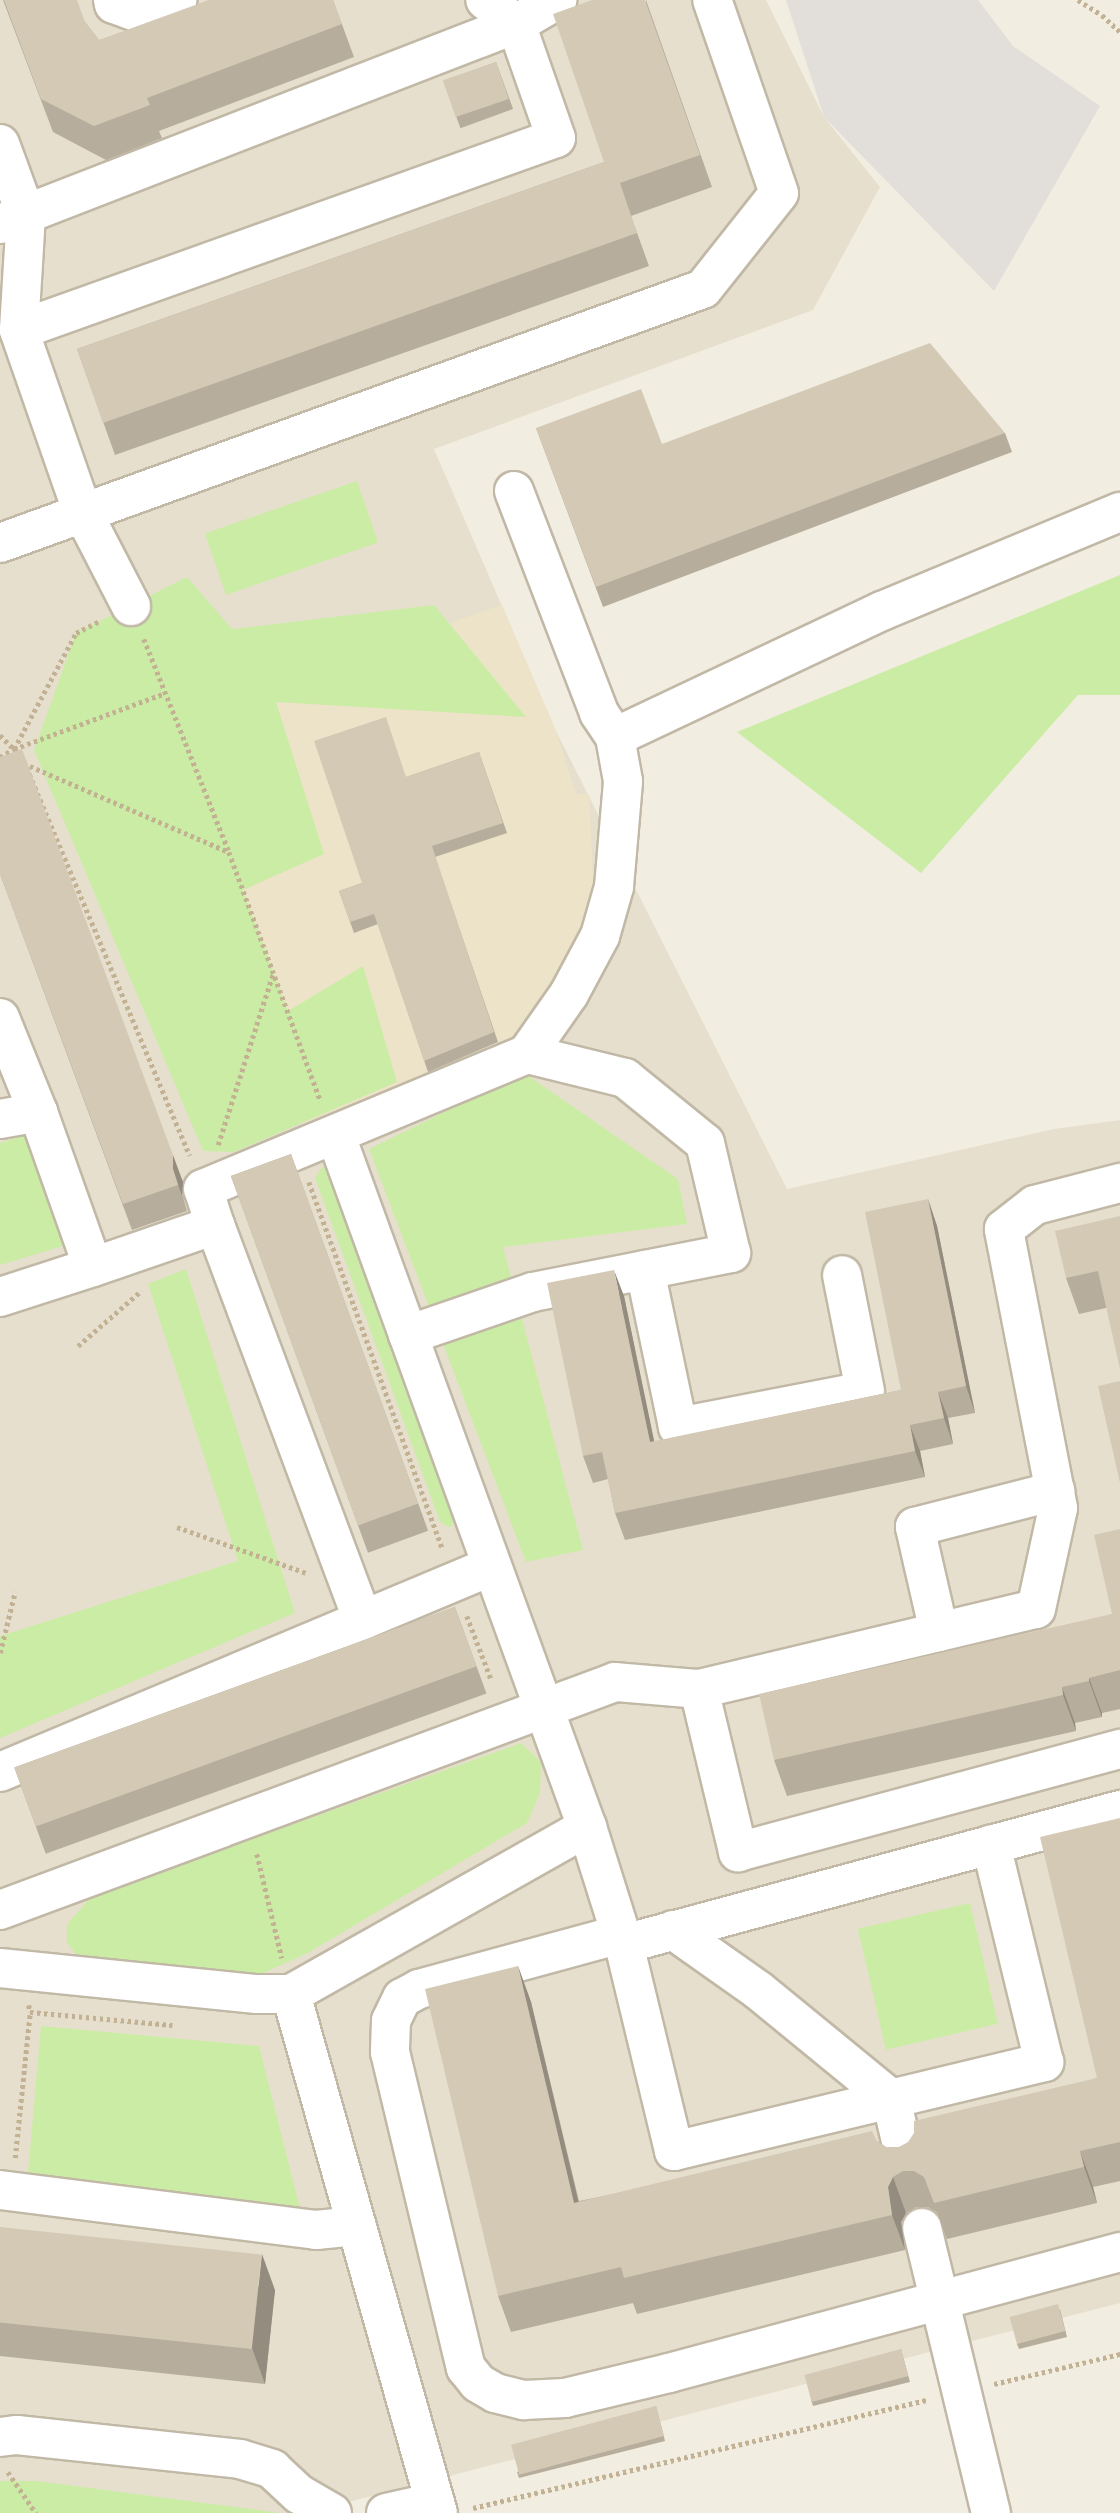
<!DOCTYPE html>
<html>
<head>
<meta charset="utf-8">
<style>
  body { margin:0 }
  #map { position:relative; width:1120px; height:2513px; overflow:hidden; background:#f2ede1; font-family:"Fira Sans",sans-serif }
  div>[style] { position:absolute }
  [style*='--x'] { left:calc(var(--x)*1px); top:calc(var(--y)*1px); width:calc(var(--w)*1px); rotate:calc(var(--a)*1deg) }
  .residential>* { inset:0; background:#e7dfce }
  .education>* { inset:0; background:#ede3c9 }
  .green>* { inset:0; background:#cbeca5; transform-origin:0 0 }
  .parking>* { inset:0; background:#e2dfda }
  .path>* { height:4.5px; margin-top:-2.25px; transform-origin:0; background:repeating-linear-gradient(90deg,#c2b193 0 3.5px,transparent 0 7px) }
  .roads { filter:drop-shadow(2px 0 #c1b8a6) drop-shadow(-2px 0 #c1b8a6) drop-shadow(0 2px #c1b8a6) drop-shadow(0 -2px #c1b8a6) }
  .minor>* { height:38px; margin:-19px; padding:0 19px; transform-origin:19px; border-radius:19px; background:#fff }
  .wall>* { inset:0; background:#b6ad9c; transform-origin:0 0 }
  .shaded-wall>* { inset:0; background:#948d7f }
  .building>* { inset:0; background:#d4c9b5; transform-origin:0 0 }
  span { translate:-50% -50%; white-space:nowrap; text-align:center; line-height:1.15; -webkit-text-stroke:7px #fff; paint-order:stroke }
</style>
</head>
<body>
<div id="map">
  <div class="residential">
    <i style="clip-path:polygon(0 0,766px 0,824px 117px,880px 187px,813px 310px,434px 449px,556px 731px,787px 1189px,1054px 1129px,1120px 1120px,1120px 2303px,306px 2513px,0 2513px)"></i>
  </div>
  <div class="education">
    <i style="clip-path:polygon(502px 605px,556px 731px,576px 794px,589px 794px,594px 899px,564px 988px,483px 1074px,306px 1133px,153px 724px)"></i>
  </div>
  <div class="green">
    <i style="left:357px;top:481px;width:65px;height:161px;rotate:71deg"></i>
    <i style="clip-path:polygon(1120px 575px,1120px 695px,1078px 695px,921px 873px,737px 732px)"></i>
    <i style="clip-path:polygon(187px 577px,232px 629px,434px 605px,526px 717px,276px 702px,324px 854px,243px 890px,288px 1011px,363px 966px,397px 1082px,234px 1152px,203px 1151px,34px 750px,76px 633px)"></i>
    <i style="clip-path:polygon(524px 1073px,678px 1179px,687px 1224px,503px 1247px,583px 1550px,526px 1562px,369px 1149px)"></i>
    <i style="clip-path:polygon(28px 1134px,66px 1245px,0 1265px,0 1143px)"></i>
    <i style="clip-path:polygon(322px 1167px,332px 1170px,458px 1515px,450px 1528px,440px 1522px,315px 1178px)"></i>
    <i style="clip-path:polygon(186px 1269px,295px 1613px,0 1738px,0 1636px,238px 1561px,148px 1284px)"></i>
    <i style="clip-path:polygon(521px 1743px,541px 1762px,540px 1793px,527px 1823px,306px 1954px,263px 1973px,176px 1973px,83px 1963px,67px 1943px,67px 1924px,92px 1896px)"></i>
    <i style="left:970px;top:1903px;width:124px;height:115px;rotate:77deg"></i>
    <i style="clip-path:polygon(41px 2026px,259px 2046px,302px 2216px,28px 2172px)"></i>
    <i style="clip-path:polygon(0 2481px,37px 2481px,280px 2513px,0 2513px)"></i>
  </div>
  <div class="parking">
    <i style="clip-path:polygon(786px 0,978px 0,1013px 46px,1100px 106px,994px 291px,824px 117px)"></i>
  </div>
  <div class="path">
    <i style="--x:1078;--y:0;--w:28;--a:32"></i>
    <i style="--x:1102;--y:15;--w:25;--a:43"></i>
    <i style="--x:144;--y:639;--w:229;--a:68.2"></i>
    <i style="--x:229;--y:852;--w:266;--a:69.8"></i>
    <i style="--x:0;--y:735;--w:20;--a:45"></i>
    <i style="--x:14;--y:749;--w:132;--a:-61.9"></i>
    <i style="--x:76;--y:633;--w:25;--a:-27"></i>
    <i style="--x:0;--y:757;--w:16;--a:-30"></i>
    <i style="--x:14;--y:749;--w:161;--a:-20.3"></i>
    <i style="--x:24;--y:761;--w:428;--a:67.2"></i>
    <i style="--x:30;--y:766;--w:217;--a:23.4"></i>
    <i style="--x:218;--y:1145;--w:180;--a:-72.2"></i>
    <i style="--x:309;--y:1182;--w:389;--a:70"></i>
    <i style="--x:78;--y:1346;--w:84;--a:-41.1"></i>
    <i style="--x:177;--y:1527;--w:137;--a:19.6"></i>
    <i style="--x:467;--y:1616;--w:67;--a:69.1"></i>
    <i style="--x:0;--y:1653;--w:63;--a:-76.2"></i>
    <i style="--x:257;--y:1854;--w:107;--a:76.5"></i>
    <i style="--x:29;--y:2005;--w:7;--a:82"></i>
    <i style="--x:30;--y:2012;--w:143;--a:5.2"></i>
    <i style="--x:15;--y:2158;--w:147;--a:-84.1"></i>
    <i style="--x:994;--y:2384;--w:130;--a:-13.4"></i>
    <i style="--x:8;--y:2472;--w:50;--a:55.7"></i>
    <i style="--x:473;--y:2508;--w:468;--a:-13.4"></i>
  </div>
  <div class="roads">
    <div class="minor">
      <i style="--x:113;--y:0;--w:4;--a:76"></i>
      <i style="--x:114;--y:4;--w:29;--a:20"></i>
      <i style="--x:141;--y:14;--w:39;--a:-21"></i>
      <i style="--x:0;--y:144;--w:76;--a:69.9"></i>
      <i style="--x:26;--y:215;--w:115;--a:93.5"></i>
      <i style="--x:19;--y:330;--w:192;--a:70.8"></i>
      <i style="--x:82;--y:511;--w:107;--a:62.7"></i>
      <i style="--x:0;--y:224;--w:553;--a:-21.19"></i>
      <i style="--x:516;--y:24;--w:48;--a:-30.3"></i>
      <i style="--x:19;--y:330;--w:570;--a:-19.67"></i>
      <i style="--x:556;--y:138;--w:121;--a:-109.3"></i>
      <i style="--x:516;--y:24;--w:39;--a:-142"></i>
      <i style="--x:514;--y:491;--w:238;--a:69"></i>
      <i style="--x:599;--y:713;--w:29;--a:56"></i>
      <i style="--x:0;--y:543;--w:747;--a:-19.87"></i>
      <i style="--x:703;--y:289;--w:122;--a:-51.6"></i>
      <i style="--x:779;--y:193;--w:204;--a:-109.1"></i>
      <i style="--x:0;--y:1018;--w:101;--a:68"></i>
      <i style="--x:38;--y:1112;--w:164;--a:70.5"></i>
      <i style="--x:93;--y:1267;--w:129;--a:-19"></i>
      <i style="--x:215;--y:1225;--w:38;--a:-108"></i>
      <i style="--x:203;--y:1189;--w:351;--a:-22.6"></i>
      <i style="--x:527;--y:1054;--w:73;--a:-55"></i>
      <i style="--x:569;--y:994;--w:66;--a:-61.9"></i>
      <i style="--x:600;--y:936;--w:51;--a:-74.1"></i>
      <i style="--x:614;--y:887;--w:106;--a:-85.1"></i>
      <i style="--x:623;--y:781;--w:45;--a:-100.3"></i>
      <i style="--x:615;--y:737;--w:295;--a:-25.3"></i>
      <i style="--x:882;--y:611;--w:258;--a:-22.6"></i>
      <i style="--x:0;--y:1119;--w:39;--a:-10"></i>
      <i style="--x:336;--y:1136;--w:735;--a:70.04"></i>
      <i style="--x:587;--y:1827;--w:123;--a:72.5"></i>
      <i style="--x:624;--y:1944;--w:213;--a:76.4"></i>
      <i style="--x:674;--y:2151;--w:381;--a:-13.5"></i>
      <i style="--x:1044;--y:2062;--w:224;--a:-103.7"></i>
      <i style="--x:215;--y:1225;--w:422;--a:69.5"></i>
      <i style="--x:645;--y:1270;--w:160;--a:78.1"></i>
      <i style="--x:678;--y:1427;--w:190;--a:-10.9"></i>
      <i style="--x:865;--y:1391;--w:118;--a:-101.2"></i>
      <i style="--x:0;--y:1297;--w:98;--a:-17.9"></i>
      <i style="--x:408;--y:1335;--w:132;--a:-19"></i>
      <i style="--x:533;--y:1292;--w:202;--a:-11.1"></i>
      <i style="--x:731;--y:1253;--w:113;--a:-103.3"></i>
      <i style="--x:705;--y:1143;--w:103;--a:-140.9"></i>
      <i style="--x:625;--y:1078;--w:101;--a:-166.2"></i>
      <i style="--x:939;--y:1632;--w:108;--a:-102.9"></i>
      <i style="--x:915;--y:1527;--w:145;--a:-14.4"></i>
      <i style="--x:699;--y:1689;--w:346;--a:-13.4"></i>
      <i style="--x:1036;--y:1609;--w:103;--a:-77.7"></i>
      <i style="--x:1058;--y:1508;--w:284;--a:-101"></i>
      <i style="--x:1004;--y:1229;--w:39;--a:-38"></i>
      <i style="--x:1035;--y:1205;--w:88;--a:-14.5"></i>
      <i style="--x:0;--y:1772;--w:533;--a:-22.72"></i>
      <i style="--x:0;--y:1910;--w:656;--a:-20.34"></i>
      <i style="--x:615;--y:1682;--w:84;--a:4.8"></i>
      <i style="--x:699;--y:1689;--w:168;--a:76.5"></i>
      <i style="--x:738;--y:1852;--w:396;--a:-15.1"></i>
      <i style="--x:673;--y:1930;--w:104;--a:35.2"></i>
      <i style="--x:758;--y:1990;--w:172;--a:39.3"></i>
      <i style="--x:891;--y:2099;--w:65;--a:76.6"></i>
      <i style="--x:621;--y:1934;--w:209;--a:164.8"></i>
      <i style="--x:419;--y:1989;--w:19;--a:152"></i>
      <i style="--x:402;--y:1998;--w:25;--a:116"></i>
      <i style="--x:391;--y:2021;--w:31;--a:92"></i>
      <i style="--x:390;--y:2052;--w:325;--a:76.5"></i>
      <i style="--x:466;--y:2368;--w:19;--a:51"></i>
      <i style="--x:478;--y:2383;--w:20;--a:30"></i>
      <i style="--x:495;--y:2393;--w:30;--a:14"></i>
      <i style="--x:524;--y:2400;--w:41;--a:-2.8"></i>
      <i style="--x:565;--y:2398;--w:107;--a:-13.5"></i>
      <i style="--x:669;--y:2373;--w:467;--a:-15"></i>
      <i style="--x:624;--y:1944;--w:514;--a:-15.12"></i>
      <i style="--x:0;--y:1968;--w:258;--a:5.8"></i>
      <i style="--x:257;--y:1994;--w:34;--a:0"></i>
      <i style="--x:291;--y:1994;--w:340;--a:-29.4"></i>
      <i style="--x:291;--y:1994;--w:539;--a:74.19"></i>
      <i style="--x:0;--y:2190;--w:319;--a:7.2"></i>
      <i style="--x:316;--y:2230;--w:41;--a:-5.6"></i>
      <i style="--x:922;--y:2228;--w:293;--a:76.4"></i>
      <i style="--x:0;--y:2437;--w:17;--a:-7"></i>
      <i style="--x:17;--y:2435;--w:224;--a:6.1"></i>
      <i style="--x:240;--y:2459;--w:34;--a:17"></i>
      <i style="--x:272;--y:2469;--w:37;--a:43"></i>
      <i style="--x:299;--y:2494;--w:38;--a:30"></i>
      <i style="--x:386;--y:2513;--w:50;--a:-12.7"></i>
    </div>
  </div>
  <div class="wall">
    <i style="clip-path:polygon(3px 0,85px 22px,99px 40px,333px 0,354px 57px,159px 131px,162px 138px,106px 160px,53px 132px)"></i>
    <i style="clip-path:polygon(646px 0,712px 187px,631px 216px,649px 266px,115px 455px,77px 349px,604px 162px)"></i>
    <i style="left:496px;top:62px;width:50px;height:56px;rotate:70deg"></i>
    <i style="clip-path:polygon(536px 428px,662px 444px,1005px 433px,1012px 452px,603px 607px)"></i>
    <i style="clip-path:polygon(479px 752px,507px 833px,435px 857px,498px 1042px,428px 1072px,378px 924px,354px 933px,339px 891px,362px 883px,406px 777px)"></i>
    <i style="clip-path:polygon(0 874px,183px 1182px,182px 1195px,187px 1211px,132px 1230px)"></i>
    <i style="left:291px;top:1154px;width:401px;height:64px;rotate:70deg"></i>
    <i style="clip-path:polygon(928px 1199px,937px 1226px,975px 1413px,948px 1418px,953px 1444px,920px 1451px,925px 1477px,625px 1540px,615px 1513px,608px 1479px,593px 1483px,583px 1456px,624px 1296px,654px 1442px,901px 1390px)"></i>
    <i style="clip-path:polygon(1120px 1216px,1106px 1308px,1079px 1314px,1066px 1278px)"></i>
    <i style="clip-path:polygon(1120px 1529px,1120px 1709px,1102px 1713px,1102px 1717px,1075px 1723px,1076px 1731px,787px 1796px,774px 1760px,1112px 1614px)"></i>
    <i style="left:455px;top:1607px;width:92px;height:469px;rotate:70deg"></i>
    <i style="clip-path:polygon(1120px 1818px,1120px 2181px,1093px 2187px,1097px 2203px,947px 2239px,937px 2212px,928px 2207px,916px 2207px,906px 2213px,901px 2222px,905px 2250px,637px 2314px,633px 2303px,511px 2332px,498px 2296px,518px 1966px,531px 2002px,579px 2201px,877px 2141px,886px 2147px,899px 2147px,1097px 2078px)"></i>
    <i style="clip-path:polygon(0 2227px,275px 2290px,265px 2384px,0 2356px)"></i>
    <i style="clip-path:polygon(1060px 2309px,1067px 2337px,1019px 2349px,1017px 2344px)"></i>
    <i style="clip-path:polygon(901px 2349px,910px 2382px,813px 2406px,811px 2400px)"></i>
    <i style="clip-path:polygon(656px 2406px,665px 2441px,519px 2478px,517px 2472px)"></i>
  </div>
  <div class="shaded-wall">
    <i style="clip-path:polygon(173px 1155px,183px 1182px,182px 1195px,187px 1211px,173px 1169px)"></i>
    <i style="clip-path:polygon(928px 1199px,937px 1226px,975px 1413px,966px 1386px)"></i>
    <i style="clip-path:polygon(614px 1270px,624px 1296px,660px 1469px,650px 1442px)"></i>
    <i style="clip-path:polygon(938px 1392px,948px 1418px,953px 1444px,944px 1418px)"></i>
    <i style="clip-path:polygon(910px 1425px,920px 1451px,925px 1477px,915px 1451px)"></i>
    <i style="clip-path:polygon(1089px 1678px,1102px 1713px,1102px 1717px,1089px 1681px)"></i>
    <i style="clip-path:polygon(1062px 1687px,1075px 1723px,1076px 1731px,1063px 1695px)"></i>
    <i style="clip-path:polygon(518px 1966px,531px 2002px,587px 2238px,574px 2203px)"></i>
    <i style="clip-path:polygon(1080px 2151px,1093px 2187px,1097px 2203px,1084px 2167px)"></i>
    <i style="clip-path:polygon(893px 2177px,906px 2213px,901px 2222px,905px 2250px,892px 2215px,888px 2187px)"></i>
    <i style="clip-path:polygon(262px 2254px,275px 2290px,265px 2384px,252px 2348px)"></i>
  </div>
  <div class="building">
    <i style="clip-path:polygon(4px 0,77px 0,85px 22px,99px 40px,209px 0,333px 0,342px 24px,147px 98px,150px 105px,94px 126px,41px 99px)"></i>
    <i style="clip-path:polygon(592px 0,645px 0,700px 155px,620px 183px,637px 233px,103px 423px,77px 349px,604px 162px,553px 14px)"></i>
    <i style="left:496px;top:62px;width:39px;height:56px;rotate:71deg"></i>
    <i style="clip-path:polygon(930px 343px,1005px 433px,596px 587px,536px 428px,641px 389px,662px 444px)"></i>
    <i style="clip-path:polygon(386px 717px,406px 777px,479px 752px,503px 823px,432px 846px,494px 1032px,424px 1061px,374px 914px,350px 922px,339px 891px,362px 883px,314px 741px)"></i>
    <i style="clip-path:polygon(22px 749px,173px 1155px,173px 1169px,178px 1185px,123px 1204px,0 874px,0 757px)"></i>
    <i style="left:291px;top:1154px;width:372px;height:64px;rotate:70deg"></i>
    <i style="clip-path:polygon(928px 1199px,966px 1386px,938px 1392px,944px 1418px,910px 1425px,915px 1451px,615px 1513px,602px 1452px,583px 1456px,547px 1283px,614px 1270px,650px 1442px,901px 1390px,865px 1212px)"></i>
    <i style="clip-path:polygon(1120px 1216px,1120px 1369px,1098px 1271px,1066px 1278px,1055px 1231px)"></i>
    <i style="clip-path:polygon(1120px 1381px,1120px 1483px,1098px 1386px)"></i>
    <i style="clip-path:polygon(1120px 1529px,1120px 1670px,1089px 1678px,1089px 1681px,1062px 1687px,1063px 1695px,774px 1760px,759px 1694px,1112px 1614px,1094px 1535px)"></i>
    <i style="left:455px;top:1607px;width:63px;height:469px;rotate:70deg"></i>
    <i style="clip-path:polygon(1120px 1818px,1120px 2142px,1080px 2151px,1084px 2167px,934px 2203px,924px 2177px,914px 2171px,903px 2171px,893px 2177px,888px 2187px,892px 2215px,624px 2278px,621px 2267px,498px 2296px,425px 1989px,518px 1966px,574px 2203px,872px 2131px,877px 2141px,886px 2147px,899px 2147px,908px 2142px,914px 2133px,914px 2121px,1097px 2078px,1040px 1837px)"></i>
    <i style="left:0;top:2227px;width:263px;height:95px;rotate:6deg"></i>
    <i style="left:1058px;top:2304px;width:28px;height:50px;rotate:75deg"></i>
    <i style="left:901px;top:2349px;width:28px;height:100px;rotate:75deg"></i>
    <i style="left:656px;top:2406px;width:31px;height:150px;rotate:75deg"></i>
  </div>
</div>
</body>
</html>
